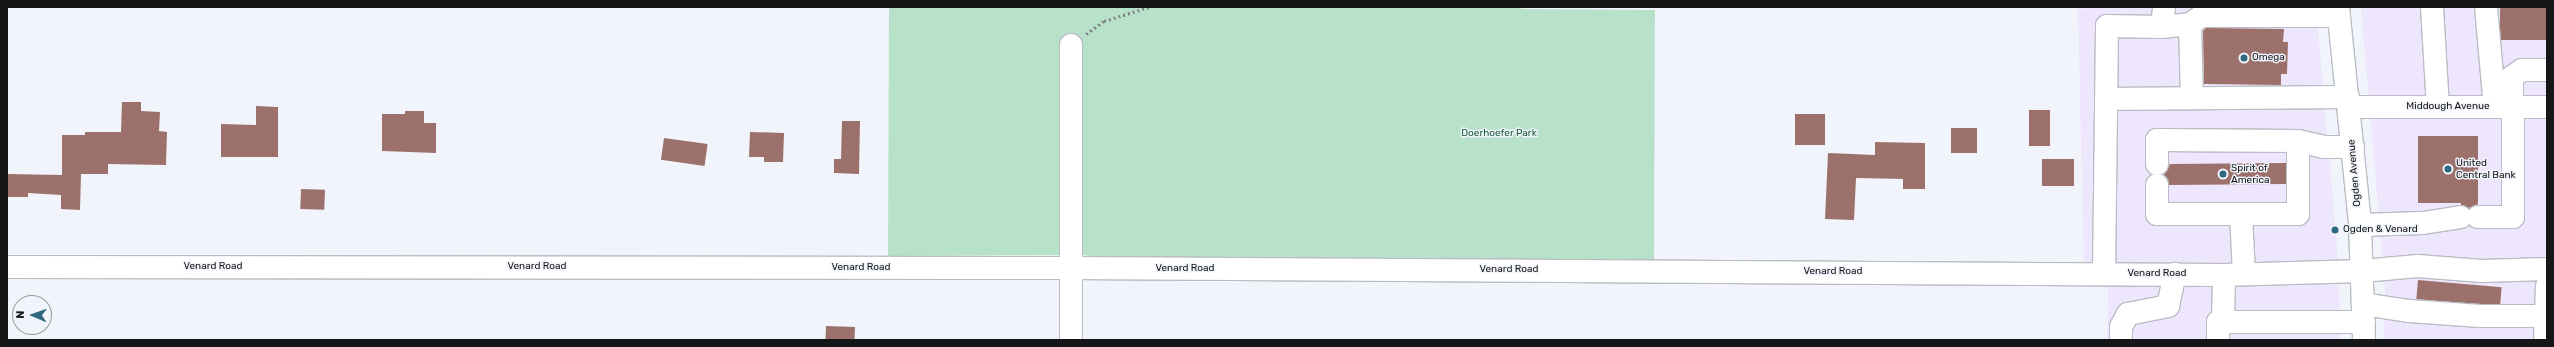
<!DOCTYPE html>
<html>
<head>
<meta charset="utf-8">
<style>
  body { margin:0 }
  #map { position:relative; width:2554px; height:347px; overflow:hidden; background:#f1f4fb; font-family:Rubik,sans-serif }
  div>[style] { position:absolute }
  [style*='--x'] { left:calc(var(--x)*1px); top:calc(var(--y)*1px); width:calc(var(--w)*1px); rotate:calc(var(--a)*1deg) }
  .commercial>* { inset:0; background:#ede6fc }
  .green>* { inset:0; background:#b7e2c9 }
  .building>* { inset:0; background:#9d716b; transform-origin:0 0 }
  .path>* { height:2.5px; margin-top:-1.25px; transform-origin:0; background:repeating-linear-gradient(90deg,#828488 0 2px,transparent 0 5px) }
  .roads { filter:drop-shadow(1px 0 #b9bdc3) drop-shadow(-1px 0 #b9bdc3) drop-shadow(0 1px #b9bdc3) drop-shadow(0 -1px #b9bdc3) }
  .minor>* { height:22px; margin:-11px; padding:0 11px; transform-origin:11px; border-radius:11px; background:#fff }
  .major>* { height:22px; margin:-11px; padding:0 11px; transform-origin:11px; border-radius:11px; background:#fff }
  .dots>* { width:11px; height:11px; translate:-50% -50%; box-sizing:border-box; border:2px solid #f1f4fb; border-radius:50% }
  span { translate:-50% -50%; white-space:nowrap; text-align:center; line-height:1.15; -webkit-text-stroke:3px #f1f4fb; paint-order:stroke }
  .poi-label { font-size:10px; color:#151618 }
  .left { translate:0 -50%; text-align:left }
  .street-label { font-size:10px; color:#151618 }
  .park-label { font-size:10px; color:#195f3f }
  .frame { position:absolute; inset:0; border:8px solid #151618; pointer-events:none }
  .north { position:absolute; left:12px; top:295px; width:40px; height:40px; box-sizing:border-box; background:#f1f4fb; border:1px solid #999ba0; border-radius:50%; rotate:272deg; font-size:11px; font-weight:700; line-height:16px; text-align:center; color:#151618 }
  .north::after { content:''; display:block; margin:auto; width:14px; height:18px; background:#2e6981; clip-path:polygon(50% 0,100% 100%,50% 72%,0 100%) }
</style>
</head>
<body>
<div id="map">
  <div class="commercial">
    <i style="clip-path:polygon(2123px 7px,2316px 7px,2339px 271px,2340px 340px,2107px 340px,2108px 288px,2084px 263px,2078px 9px)"></i>
    <i style="clip-path:polygon(2361px 7px,2547px 7px,2547px 340px,2384px 340px,2385px 288px)"></i>
  </div>
  <div class="green">
    <i style="clip-path:polygon(889px 7px,1521px 7px,1521px 9px,1655px 10px,1654px 262px,1108px 259px,1084px 255px,888px 256px)"></i>
  </div>
  <div class="building">
    <i style="left:2500px;top:7px;width:47px;height:33px"></i>
    <i style="clip-path:polygon(2206px 28px,2284px 29px,2283px 42px,2288px 42px,2287px 74px,2281px 74px,2281px 85px,2204px 84px,2203px 31px)"></i>
    <i style="clip-path:polygon(122px 102px,141px 102px,141px 111px,160px 112px,159px 131px,167px 132px,166px 165px,108px 164px,108px 174px,81px 174px,80px 210px,61px 209px,61px 195px,28px 193px,28px 197px,7px 197px,7px 174px,62px 175px,62px 135px,85px 135px,85px 132px,121px 132px)"></i>
    <i style="clip-path:polygon(256px 106px,278px 107px,278px 157px,221px 157px,221px 124px,256px 125px)"></i>
    <i style="left:2029px;top:110px;width:21px;height:36px"></i>
    <i style="clip-path:polygon(405px 111px,424px 111px,424px 123px,436px 123px,436px 153px,382px 151px,382px 114px,405px 114px)"></i>
    <i style="left:1795px;top:114px;width:30px;height:31px"></i>
    <i style="clip-path:polygon(842px 121px,860px 121px,859px 174px,834px 173px,834px 159px,841px 159px)"></i>
    <i style="left:1951px;top:128px;width:26px;height:25px"></i>
    <i style="clip-path:polygon(750px 132px,784px 133px,783px 162px,764px 162px,764px 157px,749px 157px)"></i>
    <i style="clip-path:polygon(2418px 136px,2478px 136px,2478px 204px,2470px 208px,2461px 205px,2461px 203px,2418px 203px)"></i>
    <i style="left:664px;top:138px;width:44px;height:22px;rotate:8deg"></i>
    <i style="clip-path:polygon(1875px 142px,1925px 143px,1925px 189px,1903px 189px,1903px 179px,1856px 178px,1854px 220px,1825px 219px,1828px 153px,1875px 155px)"></i>
    <i style="left:2042px;top:159px;width:32px;height:27px"></i>
    <i style="clip-path:polygon(2286px 163px,2286px 184px,2169px 185px,2164px 174px,2170px 164px)"></i>
    <i style="left:301px;top:189px;width:24px;height:20px;rotate:2deg"></i>
    <i style="left:2418px;top:280px;width:84px;height:19px;rotate:5deg"></i>
    <i style="left:826px;top:326px;width:29px;height:14px;rotate:2deg"></i>
  </div>
  <div class="path">
    <i style="--x:1086;--y:34;--w:22;--a:-36"></i>
    <i style="--x:1104;--y:21;--w:47;--a:-17.3"></i>
  </div>
  <div class="roads">
    <div class="minor">
      <i style="--x:2432;--y:7;--w:100;--a:86.6"></i>
      <i style="--x:2486;--y:7;--w:100;--a:84.9"></i>
      <i style="--x:2190;--y:24;--w:14;--a:-34"></i>
      <i style="--x:2202;--y:16;--w:137;--a:0"></i>
      <i style="--x:2162;--y:27;--w:20;--a:-84"></i>
      <i style="--x:2106;--y:99;--w:242;--a:-0.5"></i>
      <i style="--x:2349;--y:107;--w:198;--a:0"></i>
      <i style="--x:2512;--y:107;--w:30;--a:-90"></i>
      <i style="--x:2512;--y:77;--w:12;--a:-35"></i>
      <i style="--x:2522;--y:70;--w:25;--a:0"></i>
      <i style="--x:2157;--y:164;--w:24;--a:-90"></i>
      <i style="--x:2157;--y:140;--w:141;--a:0.4"></i>
      <i style="--x:2298;--y:141;--w:27;--a:13"></i>
      <i style="--x:2324;--y:147;--w:29;--a:0"></i>
      <i style="--x:2157;--y:185;--w:29;--a:90"></i>
      <i style="--x:2157;--y:214;--w:141;--a:0"></i>
      <i style="--x:2298;--y:214;--w:73;--a:-90"></i>
      <i style="--x:2241;--y:214;--w:59;--a:87.1"></i>
      <i style="--x:2478;--y:217;--w:35;--a:0"></i>
      <i style="--x:2513;--y:217;--w:110;--a:-90"></i>
      <i style="--x:2360;--y:225;--w:63;--a:-1.8"></i>
      <i style="--x:2423;--y:223;--w:38;--a:-9"></i>
      <i style="--x:7;--y:267;--w:1064;--a:0.05"></i>
      <i style="--x:1071;--y:268;--w:1153;--a:0.35"></i>
      <i style="--x:2224;--y:275;--w:139;--a:-1.6"></i>
      <i style="--x:2363;--y:271;--w:55;--a:-5.2"></i>
      <i style="--x:2418;--y:266;--w:64;--a:4.5"></i>
      <i style="--x:2482;--y:271;--w:65;--a:-1.8"></i>
      <i style="--x:2104;--y:274;--w:248;--a:-89.3"></i>
      <i style="--x:2107;--y:26;--w:55;--a:1"></i>
      <i style="--x:2162;--y:27;--w:28;--a:-6"></i>
      <i style="--x:2190;--y:24;--w:74;--a:88.5"></i>
      <i style="--x:2363;--y:304;--w:47;--a:8.7"></i>
      <i style="--x:2409;--y:311;--w:71;--a:4"></i>
      <i style="--x:2480;--y:316;--w:66;--a:0"></i>
      <i style="--x:2223;--y:322;--w:47;--a:-88.8"></i>
      <i style="--x:1071;--y:340;--w:295;--a:-90"></i>
      <i style="--x:2121;--y:340;--w:13;--a:-90"></i>
      <i style="--x:2121;--y:327;--w:15;--a:-62"></i>
      <i style="--x:2128;--y:314;--w:41;--a:-11.3"></i>
      <i style="--x:2168;--y:306;--w:33;--a:-78"></i>
      <i style="--x:2218;--y:340;--w:18;--a:-90"></i>
      <i style="--x:2218;--y:322;--w:146;--a:0"></i>
      <i style="--x:2545;--y:340;--w:54;--a:-87.9"></i>
    </div>
    <div class="major">
      <i style="--x:2338;--y:7;--w:219;--a:84.2"></i>
      <i style="--x:2360;--y:225;--w:115;--a:88"></i>
    </div>
  </div>
  <div class="dots">
    <i style="left:2244px;top:58px;background:#2e6981"></i>
    <i style="left:2448px;top:169px;background:#2e6981"></i>
    <i style="left:2223px;top:174px;background:#2e6981"></i>
    <i style="left:2335px;top:230px;background:#2e6981"></i>
  </div>
  <div class="poi-label">
    <span class="left" style="left:2252px;top:58px">Omega</span>
    <span class="left" style="left:2456px;top:169px">United<br>Central Bank</span>
    <span class="left" style="left:2231px;top:174px">Spirit of<br>America</span>
    <span class="left" style="left:2343px;top:230px">Ogden &amp; Venard</span>
  </div>
  <div class="street-label">
    <span style="left:2448px;top:107px">Middough Avenue</span>
    <span style="left:2355px;top:173px;rotate:-95deg">Ogden Avenue</span>
    <span style="left:213px;top:267px">Venard Road</span>
    <span style="left:537px;top:267px">Venard Road</span>
    <span style="left:861px;top:268px">Venard Road</span>
    <span style="left:1185px;top:269px">Venard Road</span>
    <span style="left:1509px;top:270px">Venard Road</span>
    <span style="left:1833px;top:272px">Venard Road</span>
    <span style="left:2157px;top:274px">Venard Road</span>
  </div>
  <div class="park-label">
    <span style="left:1499px;top:134px">Doerhoefer Park</span>
  </div>
  <div class="frame"></div>
  <div class="north">N</div>
</div>
</body>
</html>
